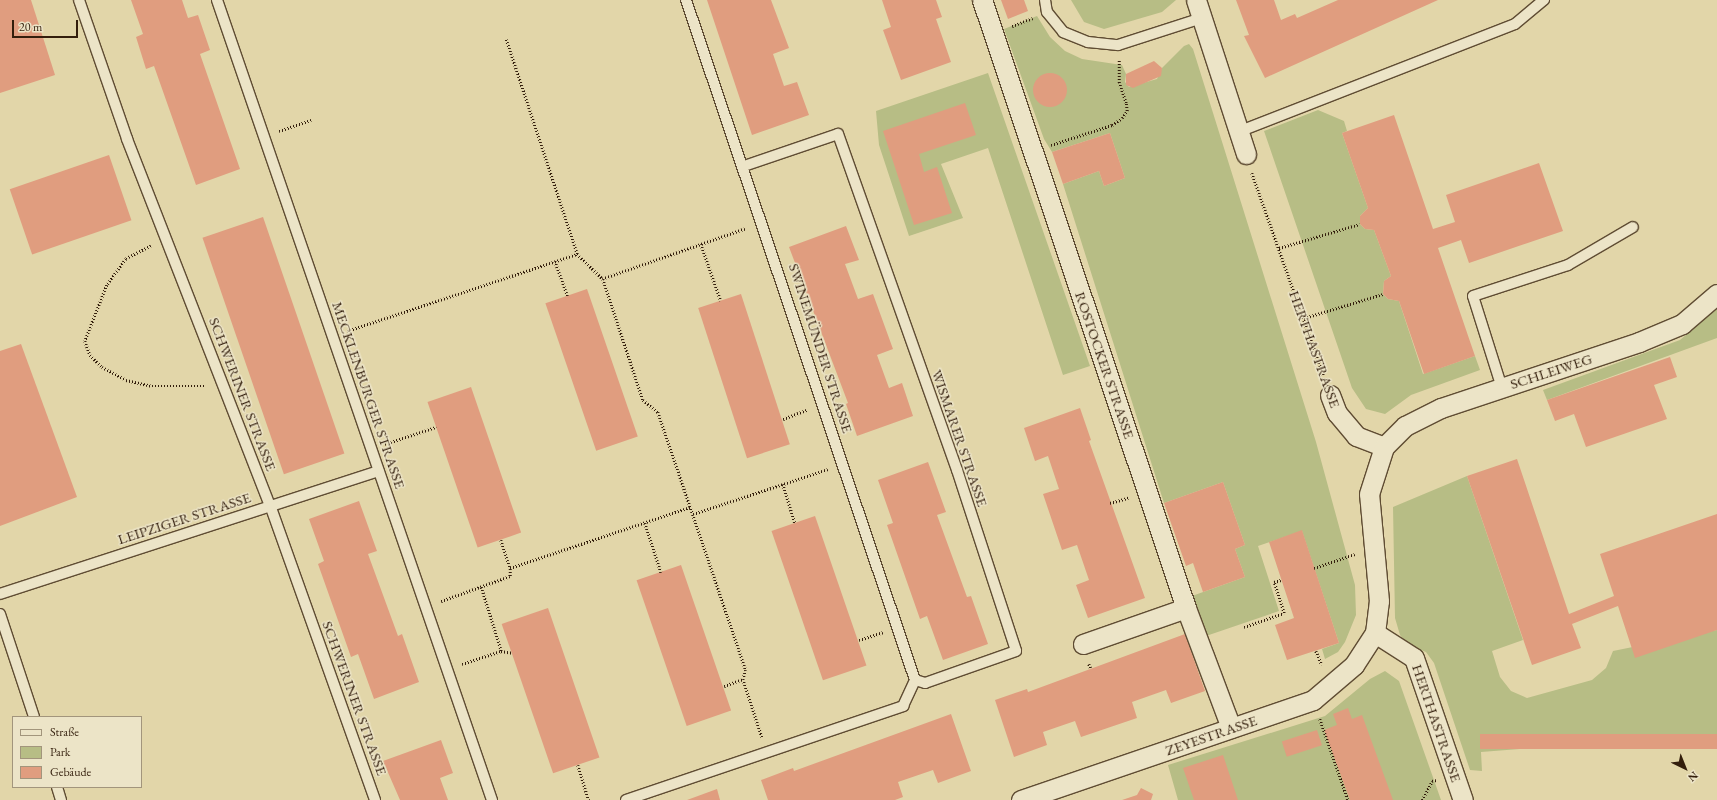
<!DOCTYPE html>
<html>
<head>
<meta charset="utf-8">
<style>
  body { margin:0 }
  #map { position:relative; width:1717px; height:800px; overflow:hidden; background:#e2d6a9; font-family:"EB Garamond",serif }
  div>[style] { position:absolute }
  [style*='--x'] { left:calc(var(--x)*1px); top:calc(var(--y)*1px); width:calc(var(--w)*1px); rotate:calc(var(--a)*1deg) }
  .green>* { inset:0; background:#b7bd85 }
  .building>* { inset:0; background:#e09d7f; transform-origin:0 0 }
  .round { border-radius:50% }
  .path>* { height:2.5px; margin-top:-1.25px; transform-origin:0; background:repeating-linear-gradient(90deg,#331e0c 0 1px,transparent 0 3px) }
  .roads { filter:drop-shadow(1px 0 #5f4c33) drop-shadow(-1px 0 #5f4c33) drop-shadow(0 1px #5f4c33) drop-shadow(0 -1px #5f4c33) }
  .service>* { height:10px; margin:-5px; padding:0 5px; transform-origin:5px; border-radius:5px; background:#ece4c7 }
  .minor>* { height:19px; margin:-9.5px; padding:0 9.5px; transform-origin:9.5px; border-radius:9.5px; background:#ece4c7 }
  span { translate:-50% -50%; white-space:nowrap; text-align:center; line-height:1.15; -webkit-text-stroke:3px #ece4c7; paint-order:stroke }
  .street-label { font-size:15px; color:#331e0c }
  .legend { position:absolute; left:12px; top:716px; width:130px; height:72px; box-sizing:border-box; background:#ece4c7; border:1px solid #a2957c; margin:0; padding:5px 7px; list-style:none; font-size:12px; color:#331e0c }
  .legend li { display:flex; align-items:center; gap:8px; height:20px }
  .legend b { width:20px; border:1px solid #a2957c }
  .north { position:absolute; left:1665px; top:748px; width:40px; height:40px; -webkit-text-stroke:3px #ece4c7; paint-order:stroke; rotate:137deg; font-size:11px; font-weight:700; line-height:16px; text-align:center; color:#331e0c }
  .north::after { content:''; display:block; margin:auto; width:14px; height:18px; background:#331e0c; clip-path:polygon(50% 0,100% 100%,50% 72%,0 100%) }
  .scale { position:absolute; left:12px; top:20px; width:66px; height:18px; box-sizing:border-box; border:2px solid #331e0c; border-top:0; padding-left:5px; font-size:12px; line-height:14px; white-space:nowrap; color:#331e0c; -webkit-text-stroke:3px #ece4c7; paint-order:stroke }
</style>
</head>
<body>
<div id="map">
  <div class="green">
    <i style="clip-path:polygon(1071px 0,1176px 0,1162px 12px,1104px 29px,1084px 22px)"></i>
    <i style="clip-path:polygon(1037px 16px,1050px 37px,1065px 51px,1082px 59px,1122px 65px,1126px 74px,1125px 82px,1129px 87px,1157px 79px,1162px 68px,1184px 46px,1189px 44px,1193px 49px,1316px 442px,1355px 585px,1356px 615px,1345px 642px,1338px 652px,1325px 659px,1322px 649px,1339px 643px,1302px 531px,1258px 546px,1279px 611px,1206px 636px,1192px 596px,1245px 577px,1235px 549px,1245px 545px,1223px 482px,1164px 503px,1063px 184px,1099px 171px,1104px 186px,1125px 178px,1110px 133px,1052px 152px,1044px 139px,1004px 29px)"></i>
    <i style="clip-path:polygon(988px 73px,1090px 366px,1063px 375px,988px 148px,941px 164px,963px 218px,909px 236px,879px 145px,876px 111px)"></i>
    <i style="clip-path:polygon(1318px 110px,1344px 121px,1347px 131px,1342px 133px,1368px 208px,1360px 216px,1360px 224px,1365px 229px,1374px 230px,1391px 276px,1384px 281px,1383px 294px,1388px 299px,1399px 301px,1423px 374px,1475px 356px,1480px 370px,1411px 395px,1385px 414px,1366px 409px,1352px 388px,1264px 131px)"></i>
    <i style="clip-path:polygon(1717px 309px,1717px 338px,1547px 400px,1543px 390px,1680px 340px)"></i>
    <i style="clip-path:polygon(1467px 476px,1523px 640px,1492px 651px,1500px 677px,1511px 691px,1527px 698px,1592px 680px,1606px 668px,1613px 651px,1717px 630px,1717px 734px,1481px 752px,1482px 771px,1470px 770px,1434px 663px,1426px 652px,1408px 645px,1400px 635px,1395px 618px,1393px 507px)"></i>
    <i style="clip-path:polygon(1385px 671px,1399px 681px,1441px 800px,1178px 800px,1168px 765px,1325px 716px,1370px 679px)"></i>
  </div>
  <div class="building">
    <i style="clip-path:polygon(0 0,31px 0,55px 75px,0 93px)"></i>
    <i style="clip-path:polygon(131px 0,182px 0,188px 18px,198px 15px,210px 50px,200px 54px,240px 169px,196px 185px,154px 66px,146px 69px,136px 37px,143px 34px)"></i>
    <i style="clip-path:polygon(707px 0,771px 0,789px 48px,773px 54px,784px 86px,797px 82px,809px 115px,752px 135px)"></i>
    <i style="clip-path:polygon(882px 0,936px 0,942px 17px,936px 19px,951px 62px,901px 80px,883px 30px,891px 27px)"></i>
    <i style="clip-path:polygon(1001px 0,1024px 0,1028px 11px,1008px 19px)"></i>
    <i style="clip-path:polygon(1236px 0,1274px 0,1281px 20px,1295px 14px,1297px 18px,1338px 0,1438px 0,1265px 78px,1244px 36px,1249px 35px)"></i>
    <i style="clip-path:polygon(1154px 61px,1162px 68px,1161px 76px,1133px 88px,1126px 85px,1126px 74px)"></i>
    <i class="round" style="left:1033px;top:73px;width:34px;height:34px"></i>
    <i style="clip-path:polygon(965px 103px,976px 135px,919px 154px,924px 172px,937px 167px,952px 213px,914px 225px,883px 131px)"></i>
    <i style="clip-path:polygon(1394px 115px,1433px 229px,1455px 222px,1446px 195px,1539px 163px,1563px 231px,1469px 263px,1461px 240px,1438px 248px,1475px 356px,1424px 374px,1399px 301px,1388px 299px,1383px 294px,1384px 281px,1391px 276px,1374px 230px,1365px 229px,1360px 224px,1360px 216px,1368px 208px,1342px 133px)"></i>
    <i style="clip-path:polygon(1110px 133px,1125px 178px,1104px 186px,1099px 171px,1063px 184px,1052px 152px)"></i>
    <i style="left:109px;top:155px;width:69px;height:105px;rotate:71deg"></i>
    <i style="left:263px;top:217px;width:250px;height:64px;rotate:71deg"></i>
    <i style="clip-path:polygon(846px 226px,859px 260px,845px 264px,858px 299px,873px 294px,893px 349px,877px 355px,889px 388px,902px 383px,913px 416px,857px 436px,846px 404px,848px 403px,789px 247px)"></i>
    <i style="left:587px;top:289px;width:156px;height:44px;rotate:71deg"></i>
    <i style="left:741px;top:294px;width:158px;height:45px;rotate:72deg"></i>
    <i style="clip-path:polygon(21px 344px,77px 497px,0 526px,0 351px)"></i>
    <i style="clip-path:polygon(1670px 357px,1677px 377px,1654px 385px,1667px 419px,1586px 447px,1574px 414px,1555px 421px,1547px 400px)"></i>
    <i style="left:471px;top:387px;width:154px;height:46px;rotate:71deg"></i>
    <i style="clip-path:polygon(1080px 408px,1091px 440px,1089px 441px,1145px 598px,1088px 618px,1076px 585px,1089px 580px,1077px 545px,1062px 550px,1043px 494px,1059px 489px,1048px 456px,1035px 461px,1024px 428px)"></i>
    <i style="clip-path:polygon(1517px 459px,1569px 614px,1614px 596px,1600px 554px,1717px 514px,1717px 630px,1635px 658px,1618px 606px,1572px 624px,1581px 648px,1532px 665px,1467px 476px)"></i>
    <i style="clip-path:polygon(928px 462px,946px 512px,937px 515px,967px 597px,971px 596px,988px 644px,943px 660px,927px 616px,920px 619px,887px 525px,893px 523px,878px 480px)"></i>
    <i style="clip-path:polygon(1223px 482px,1245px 545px,1235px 549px,1245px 577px,1203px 592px,1193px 563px,1186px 566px,1164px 503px)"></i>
    <i style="clip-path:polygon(359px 501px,377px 551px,368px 554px,398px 636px,402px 634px,419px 682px,374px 699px,358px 654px,351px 657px,318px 564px,324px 561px,309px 519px)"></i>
    <i style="left:815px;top:516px;width:158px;height:46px;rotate:71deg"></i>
    <i style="clip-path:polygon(1302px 530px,1339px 643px,1287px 660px,1275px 625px,1294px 618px,1269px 542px)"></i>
    <i style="left:681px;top:565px;width:154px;height:47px;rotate:71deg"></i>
    <i style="left:548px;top:608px;width:158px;height:49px;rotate:71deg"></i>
    <i style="clip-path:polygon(1185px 634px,1205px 691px,1171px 703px,1166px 690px,1132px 702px,1137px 718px,1081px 737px,1075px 721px,1043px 732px,1047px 745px,1014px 757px,995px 700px,1027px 689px,1028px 692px)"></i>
    <i style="clip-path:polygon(1348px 708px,1352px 719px,1362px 715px,1393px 800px,1350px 800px,1324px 730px,1337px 725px,1333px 714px)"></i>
    <i style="clip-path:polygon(951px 714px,971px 771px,938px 783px,933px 770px,898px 782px,903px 797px,895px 800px,768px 800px,761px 780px,793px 768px,794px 771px)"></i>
    <i style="left:1317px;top:730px;width:16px;height:37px;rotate:72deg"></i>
    <i style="left:1717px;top:734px;width:15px;height:237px;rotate:90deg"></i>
    <i style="clip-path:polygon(441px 740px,453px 773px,440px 778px,448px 800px,400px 800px,383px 761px)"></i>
    <i style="clip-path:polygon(1223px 755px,1238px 800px,1194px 800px,1183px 768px)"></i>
    <i style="clip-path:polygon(1141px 788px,1153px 794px,1151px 800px,1122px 800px,1137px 795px)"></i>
    <i style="clip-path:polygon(717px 789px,720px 800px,687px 800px)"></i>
  </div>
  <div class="path">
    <i style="--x:1012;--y:26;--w:22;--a:-21"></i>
    <i style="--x:279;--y:131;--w:34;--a:-19"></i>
    <i style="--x:1051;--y:145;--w:64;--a:-18.2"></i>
    <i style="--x:1112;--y:125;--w:12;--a:-35"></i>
    <i style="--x:1122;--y:118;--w:9;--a:-54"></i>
    <i style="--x:1127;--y:111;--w:8;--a:-97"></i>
    <i style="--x:1126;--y:103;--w:21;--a:-109"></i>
    <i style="--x:1119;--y:83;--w:23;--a:-90"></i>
    <i style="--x:1252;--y:173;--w:215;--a:70.5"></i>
    <i style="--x:745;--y:229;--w:151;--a:160.6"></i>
    <i style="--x:603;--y:279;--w:127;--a:71.7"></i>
    <i style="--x:643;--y:400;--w:19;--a:39"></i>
    <i style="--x:658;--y:412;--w:273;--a:71.2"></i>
    <i style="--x:746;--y:670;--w:9;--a:108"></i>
    <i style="--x:743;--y:679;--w:61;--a:71.9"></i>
    <i style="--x:701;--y:244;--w:60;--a:70.7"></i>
    <i style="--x:151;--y:246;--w:28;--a:153"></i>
    <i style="--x:126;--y:259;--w:32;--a:126"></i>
    <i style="--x:107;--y:285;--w:60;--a:111.4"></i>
    <i style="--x:85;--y:341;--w:15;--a:70"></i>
    <i style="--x:90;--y:355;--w:17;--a:45"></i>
    <i style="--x:102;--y:367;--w:27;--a:28"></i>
    <i style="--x:126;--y:380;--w:27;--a:13"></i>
    <i style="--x:152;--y:386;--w:54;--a:0"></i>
    <i style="--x:1279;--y:248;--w:84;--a:-16.5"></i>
    <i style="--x:577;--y:254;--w:36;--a:44"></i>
    <i style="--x:555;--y:261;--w:37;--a:70"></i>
    <i style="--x:1304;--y:318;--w:83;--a:-16.9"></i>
    <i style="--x:347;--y:331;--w:243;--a:-18.5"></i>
    <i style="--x:577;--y:254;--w:226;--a:-108.3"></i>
    <i style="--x:783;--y:419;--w:26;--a:-21"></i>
    <i style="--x:385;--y:444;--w:54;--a:-18.4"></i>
    <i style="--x:783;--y:484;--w:41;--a:72.9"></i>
    <i style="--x:1110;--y:503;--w:19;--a:-16"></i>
    <i style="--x:693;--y:514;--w:142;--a:-18.4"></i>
    <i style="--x:645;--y:523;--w:52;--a:71.9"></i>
    <i style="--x:501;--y:540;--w:29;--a:72"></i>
    <i style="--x:510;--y:568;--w:190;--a:-18.7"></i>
    <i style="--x:1314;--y:568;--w:43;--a:-18.9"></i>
    <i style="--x:441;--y:601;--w:73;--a:-19.9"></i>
    <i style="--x:510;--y:576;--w:8;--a:-90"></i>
    <i style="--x:1244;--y:627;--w:42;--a:-19.3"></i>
    <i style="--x:1284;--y:613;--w:33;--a:-108"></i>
    <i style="--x:1274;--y:582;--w:7;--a:-16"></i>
    <i style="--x:859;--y:640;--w:25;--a:-18"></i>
    <i style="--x:501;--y:651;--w:12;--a:9"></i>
    <i style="--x:1316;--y:651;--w:15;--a:67"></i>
    <i style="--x:462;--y:664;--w:41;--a:-18.4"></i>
    <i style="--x:501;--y:651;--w:67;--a:-107.4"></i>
    <i style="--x:1089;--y:664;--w:5;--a:68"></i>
    <i style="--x:724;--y:686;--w:20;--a:-20"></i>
    <i style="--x:1320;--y:719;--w:86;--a:70.9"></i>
    <i style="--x:578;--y:765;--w:37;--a:73"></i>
    <i style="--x:1422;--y:800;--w:21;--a:-62"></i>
    <i style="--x:1432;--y:781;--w:4;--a:-14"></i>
  </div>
  <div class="roads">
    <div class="service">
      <i style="--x:79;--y:0;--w:147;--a:70.9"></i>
      <i style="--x:127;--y:139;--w:393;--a:68.7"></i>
      <i style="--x:270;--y:505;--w:313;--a:70.4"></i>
      <i style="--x:217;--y:0;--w:846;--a:71.03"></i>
      <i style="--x:1045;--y:0;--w:12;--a:81"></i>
      <i style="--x:1047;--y:12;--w:26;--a:51"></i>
      <i style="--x:1063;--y:32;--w:27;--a:22"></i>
      <i style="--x:1088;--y:42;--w:30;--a:6"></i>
      <i style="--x:1118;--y:45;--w:88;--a:-17.8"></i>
      <i style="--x:1238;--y:132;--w:297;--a:-21.3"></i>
      <i style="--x:1515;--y:24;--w:38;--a:-40"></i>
      <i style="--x:744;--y:166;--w:99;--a:-18.8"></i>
      <i style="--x:838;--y:134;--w:356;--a:70.5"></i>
      <i style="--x:957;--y:470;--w:190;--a:71.9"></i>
      <i style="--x:1016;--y:651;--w:96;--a:160.6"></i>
      <i style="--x:925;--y:683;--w:10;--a:-163"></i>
      <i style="--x:1502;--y:388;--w:96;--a:-107.5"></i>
      <i style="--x:1473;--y:296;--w:100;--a:-18.1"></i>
      <i style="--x:1568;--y:265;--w:75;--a:-30.3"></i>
      <i style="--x:0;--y:594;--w:398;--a:-18"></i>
      <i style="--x:0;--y:614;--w:108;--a:71.7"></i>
      <i style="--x:57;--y:787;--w:14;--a:73"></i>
      <i style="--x:626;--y:800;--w:293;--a:-18.7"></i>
      <i style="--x:903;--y:706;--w:29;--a:-65"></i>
      <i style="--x:915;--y:680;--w:718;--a:-108.61"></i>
    </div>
    <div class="minor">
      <i style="--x:982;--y:0;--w:641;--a:71.45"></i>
      <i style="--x:1186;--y:608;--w:128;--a:69.4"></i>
      <i style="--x:1196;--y:0;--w:162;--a:72"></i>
      <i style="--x:1330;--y:395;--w:19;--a:69"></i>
      <i style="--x:1337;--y:413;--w:30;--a:50"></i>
      <i style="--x:1356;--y:436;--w:30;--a:21"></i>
      <i style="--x:1375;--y:633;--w:46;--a:32.7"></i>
      <i style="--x:1414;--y:658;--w:150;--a:71"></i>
      <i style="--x:1083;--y:644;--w:109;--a:-19.3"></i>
      <i style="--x:1021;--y:800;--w:309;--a:-18.9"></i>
      <i style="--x:1313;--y:700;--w:54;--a:-40.5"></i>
      <i style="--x:1354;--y:665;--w:38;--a:-57"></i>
      <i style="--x:1375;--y:633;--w:32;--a:-83"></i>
      <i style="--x:1379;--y:601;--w:107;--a:-95.3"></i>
      <i style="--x:1369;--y:494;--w:49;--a:-72.3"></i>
      <i style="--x:1384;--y:447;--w:30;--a:-45"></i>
      <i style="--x:1405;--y:426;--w:40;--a:-26.6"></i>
      <i style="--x:1441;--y:408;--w:209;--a:-18.4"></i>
      <i style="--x:1639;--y:342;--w:47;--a:-22.7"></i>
      <i style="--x:1682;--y:324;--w:46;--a:-40.6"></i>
    </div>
  </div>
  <div class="street-label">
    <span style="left:821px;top:348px;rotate:72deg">SWINEMÜNDER STRASSE</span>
    <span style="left:1315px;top:349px;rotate:70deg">HERTHASTRASSE</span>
    <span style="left:1105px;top:365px;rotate:71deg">ROSTOCKER STRASSE</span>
    <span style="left:1551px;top:371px;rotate:-18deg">SCHLEIWEG</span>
    <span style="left:243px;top:394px;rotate:69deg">SCHWERINER STRASSE</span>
    <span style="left:369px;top:395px;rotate:71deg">MECKLENBURGER STRASSE</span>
    <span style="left:960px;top:438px;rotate:71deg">WISMARER STRASSE</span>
    <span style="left:184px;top:518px;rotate:-18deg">LEIPZIGER STRASSE</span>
    <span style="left:355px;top:698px;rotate:70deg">SCHWERINER STRASSE</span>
    <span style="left:1437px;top:723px;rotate:71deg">HERTHASTRASSE</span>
    <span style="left:1211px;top:735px;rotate:-19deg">ZEYESTRASSE</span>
  </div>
  <ul class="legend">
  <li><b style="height:5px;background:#ece4c7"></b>Straße</li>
  <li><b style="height:11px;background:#b7bd85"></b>Park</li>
  <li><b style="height:11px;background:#e09d7f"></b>Gebäude</li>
  </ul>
  <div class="north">N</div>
  <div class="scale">20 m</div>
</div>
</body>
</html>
